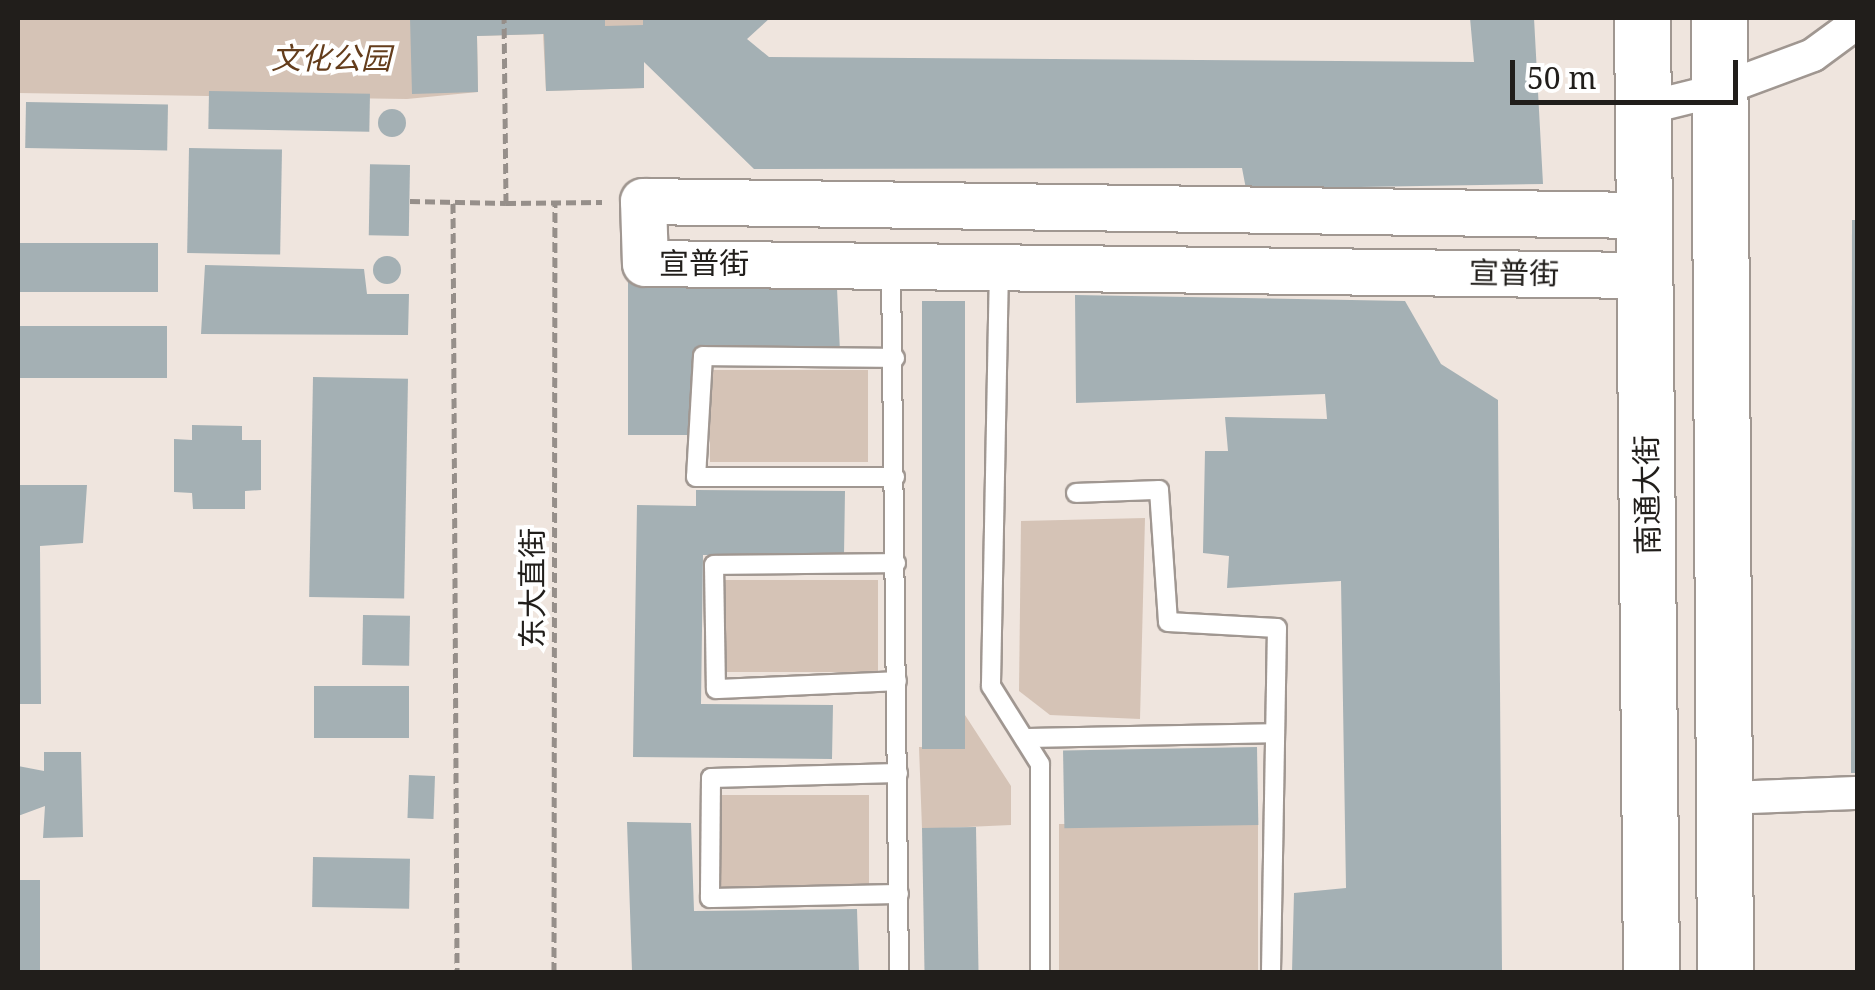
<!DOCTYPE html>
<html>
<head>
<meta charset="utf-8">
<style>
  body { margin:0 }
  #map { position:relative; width:1875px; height:990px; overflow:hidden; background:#efe5de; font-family:"Noto Serif","Noto Sans SC",serif }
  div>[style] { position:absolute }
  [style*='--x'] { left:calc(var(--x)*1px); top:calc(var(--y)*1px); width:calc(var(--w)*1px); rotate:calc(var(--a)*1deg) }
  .green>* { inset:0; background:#d5c3b6; transform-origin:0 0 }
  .building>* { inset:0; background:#a4b0b4; transform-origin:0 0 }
  .round { border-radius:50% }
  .path>* { height:5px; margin-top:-2.5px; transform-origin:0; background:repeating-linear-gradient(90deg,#968f8a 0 10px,transparent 0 15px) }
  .roads { filter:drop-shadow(2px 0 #a09791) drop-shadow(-2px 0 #a09791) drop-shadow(0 2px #a09791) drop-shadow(0 -2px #a09791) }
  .lane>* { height:18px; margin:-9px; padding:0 9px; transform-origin:9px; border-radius:9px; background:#fff }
  .street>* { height:32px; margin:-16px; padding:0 16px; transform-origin:16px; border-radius:16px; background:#fff }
  .secondary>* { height:45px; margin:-22.5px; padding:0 22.5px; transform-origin:22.5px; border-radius:22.5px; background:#fff }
  .highway>* { height:55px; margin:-27.5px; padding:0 27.5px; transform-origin:27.5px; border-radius:27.5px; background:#fff }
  span { translate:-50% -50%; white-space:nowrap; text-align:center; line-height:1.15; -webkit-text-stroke:8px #fff; paint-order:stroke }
  .park-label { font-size:30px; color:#643d1c; font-style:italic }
  .street-label { font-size:30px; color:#211e1b }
  .frame { position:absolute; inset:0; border:20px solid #211e1b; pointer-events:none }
  .scale { position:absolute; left:1510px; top:60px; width:228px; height:45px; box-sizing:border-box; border:5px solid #211e1b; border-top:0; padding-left:12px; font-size:30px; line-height:35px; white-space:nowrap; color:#211e1b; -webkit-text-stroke:8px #fff; paint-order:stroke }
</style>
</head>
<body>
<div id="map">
  <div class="green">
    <i style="clip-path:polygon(18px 18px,643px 18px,644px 88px,546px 91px,543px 34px,477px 36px,478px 92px,407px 99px,18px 93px)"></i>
    <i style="left:710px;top:370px;width:158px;height:92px"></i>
    <i style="clip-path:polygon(1145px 518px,1140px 719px,1050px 715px,1019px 691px,1021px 521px)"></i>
    <i style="left:720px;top:580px;width:158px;height:92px"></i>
    <i style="clip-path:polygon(965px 715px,1011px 786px,1011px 825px,922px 829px,919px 747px,965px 748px)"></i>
    <i style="left:711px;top:795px;width:158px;height:92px"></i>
    <i style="left:1059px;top:824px;width:199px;height:148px"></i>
  </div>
  <div class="building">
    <i style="clip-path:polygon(410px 18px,605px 18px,605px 26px,643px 25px,643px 18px,770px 18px,747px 39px,769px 57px,1474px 62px,1470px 18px,1534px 18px,1543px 184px,1246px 189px,1242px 168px,754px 169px,644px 62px,644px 88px,546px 91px,544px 34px,477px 36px,478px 92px,412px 94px)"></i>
    <i style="left:209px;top:91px;width:161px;height:38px;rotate:1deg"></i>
    <i style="left:26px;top:102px;width:142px;height:46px;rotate:1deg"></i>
    <i class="round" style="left:378px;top:109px;width:28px;height:28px"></i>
    <i style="left:189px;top:148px;width:93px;height:105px;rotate:1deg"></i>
    <i style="left:410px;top:165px;width:71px;height:40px;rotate:91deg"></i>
    <i style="clip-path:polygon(1852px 220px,1858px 220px,1858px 773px,1851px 773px)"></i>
    <i style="left:18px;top:243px;width:140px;height:49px"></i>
    <i class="round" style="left:373px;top:256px;width:28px;height:28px"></i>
    <i style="clip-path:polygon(205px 265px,364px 269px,367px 294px,409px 294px,408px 335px,201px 334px)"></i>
    <i style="clip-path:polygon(628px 280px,837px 288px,840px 352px,697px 347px,696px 435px,628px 435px)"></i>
    <i style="clip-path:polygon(1075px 295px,1405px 301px,1441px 364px,1498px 400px,1502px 972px,1292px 972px,1294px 893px,1346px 888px,1341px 581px,1227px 588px,1229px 556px,1203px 553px,1205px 451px,1228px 451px,1225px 417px,1327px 419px,1325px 394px,1076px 403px)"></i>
    <i style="left:965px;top:301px;width:448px;height:43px;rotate:90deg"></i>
    <i style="left:18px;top:326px;width:149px;height:52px"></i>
    <i style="left:313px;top:377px;width:95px;height:220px;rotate:1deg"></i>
    <i style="clip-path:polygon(192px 425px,242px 426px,242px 440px,261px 440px,261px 490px,245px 491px,245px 509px,193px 509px,192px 493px,174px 492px,174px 439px,192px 440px)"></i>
    <i style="clip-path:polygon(18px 485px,87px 485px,83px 543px,40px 546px,41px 704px,18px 704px)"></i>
    <i style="clip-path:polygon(696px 490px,845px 491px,844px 556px,703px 555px,701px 704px,833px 705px,832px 759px,633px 757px,637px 505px,696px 506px)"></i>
    <i style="left:363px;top:615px;width:47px;height:50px;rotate:1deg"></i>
    <i style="left:314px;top:686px;width:95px;height:52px"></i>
    <i style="left:1257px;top:747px;width:78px;height:194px;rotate:89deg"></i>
    <i style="clip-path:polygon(44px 752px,81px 752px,83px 837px,43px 838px,45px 806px,18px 816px,18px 766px,44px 771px)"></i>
    <i style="left:409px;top:775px;width:26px;height:43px;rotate:2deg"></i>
    <i style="clip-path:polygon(627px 822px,691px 823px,694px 911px,857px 909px,859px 972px,632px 971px)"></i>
    <i style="left:976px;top:827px;width:145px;height:54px;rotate:89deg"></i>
    <i style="left:313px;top:857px;width:97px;height:50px;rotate:1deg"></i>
    <i style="left:18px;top:880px;width:22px;height:92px"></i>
  </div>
  <div class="path">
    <i style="--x:410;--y:201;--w:96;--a:1.2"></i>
    <i style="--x:506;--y:203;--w:185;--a:-90.6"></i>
    <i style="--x:453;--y:203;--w:769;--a:89.7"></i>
    <i style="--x:506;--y:203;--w:96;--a:-0.6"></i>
    <i style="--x:554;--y:972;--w:769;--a:-89.93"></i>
  </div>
  <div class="roads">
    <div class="lane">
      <i style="--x:999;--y:267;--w:419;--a:91.1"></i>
      <i style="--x:991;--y:686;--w:92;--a:57.9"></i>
      <i style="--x:1040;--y:764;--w:208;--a:90"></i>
      <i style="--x:891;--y:268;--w:704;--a:89.35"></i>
      <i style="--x:895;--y:358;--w:192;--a:-179.4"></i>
      <i style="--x:703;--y:356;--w:121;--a:93.3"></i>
      <i style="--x:696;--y:477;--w:199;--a:0"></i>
      <i style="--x:1076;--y:493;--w:83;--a:-2.1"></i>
      <i style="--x:1159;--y:490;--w:132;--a:86.1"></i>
      <i style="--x:1168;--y:622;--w:109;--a:3.2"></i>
      <i style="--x:1277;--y:628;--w:344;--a:91"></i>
      <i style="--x:896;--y:563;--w:182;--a:179.4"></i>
      <i style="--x:714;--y:565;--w:124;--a:89.1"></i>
      <i style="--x:716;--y:689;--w:181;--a:-2.5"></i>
      <i style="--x:1024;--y:738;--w:251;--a:-1.1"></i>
      <i style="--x:898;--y:773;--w:187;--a:178.5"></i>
      <i style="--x:711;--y:778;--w:120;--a:90.5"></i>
      <i style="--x:710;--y:898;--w:189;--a:-1.2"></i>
    </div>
    <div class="street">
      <i style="--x:1642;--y:109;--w:79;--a:-13.9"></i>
      <i style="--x:1719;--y:90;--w:100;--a:-20.4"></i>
      <i style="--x:1813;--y:55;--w:56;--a:-36.3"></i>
      <i style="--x:1727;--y:798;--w:131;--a:-2.2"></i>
    </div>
    <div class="secondary">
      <i style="--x:1643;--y:215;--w:1000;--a:-179.2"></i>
      <i style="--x:643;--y:201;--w:62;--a:88.2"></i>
      <i style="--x:645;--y:263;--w:1000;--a:0.69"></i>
    </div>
    <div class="highway">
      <i style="--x:1642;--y:18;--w:954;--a:89.46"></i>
      <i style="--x:1719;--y:18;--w:954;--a:89.64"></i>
    </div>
  </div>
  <div class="park-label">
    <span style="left:331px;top:58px">文化公园</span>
  </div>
  <div class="street-label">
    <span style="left:704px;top:263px">宣普街</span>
    <span style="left:1514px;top:273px;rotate:1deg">宣普街</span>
    <span style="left:1647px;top:495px;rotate:-91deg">南通大街</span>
    <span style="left:532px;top:588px;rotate:-90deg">东大直街</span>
  </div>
  <div class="frame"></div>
  <div class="scale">50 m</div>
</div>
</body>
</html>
